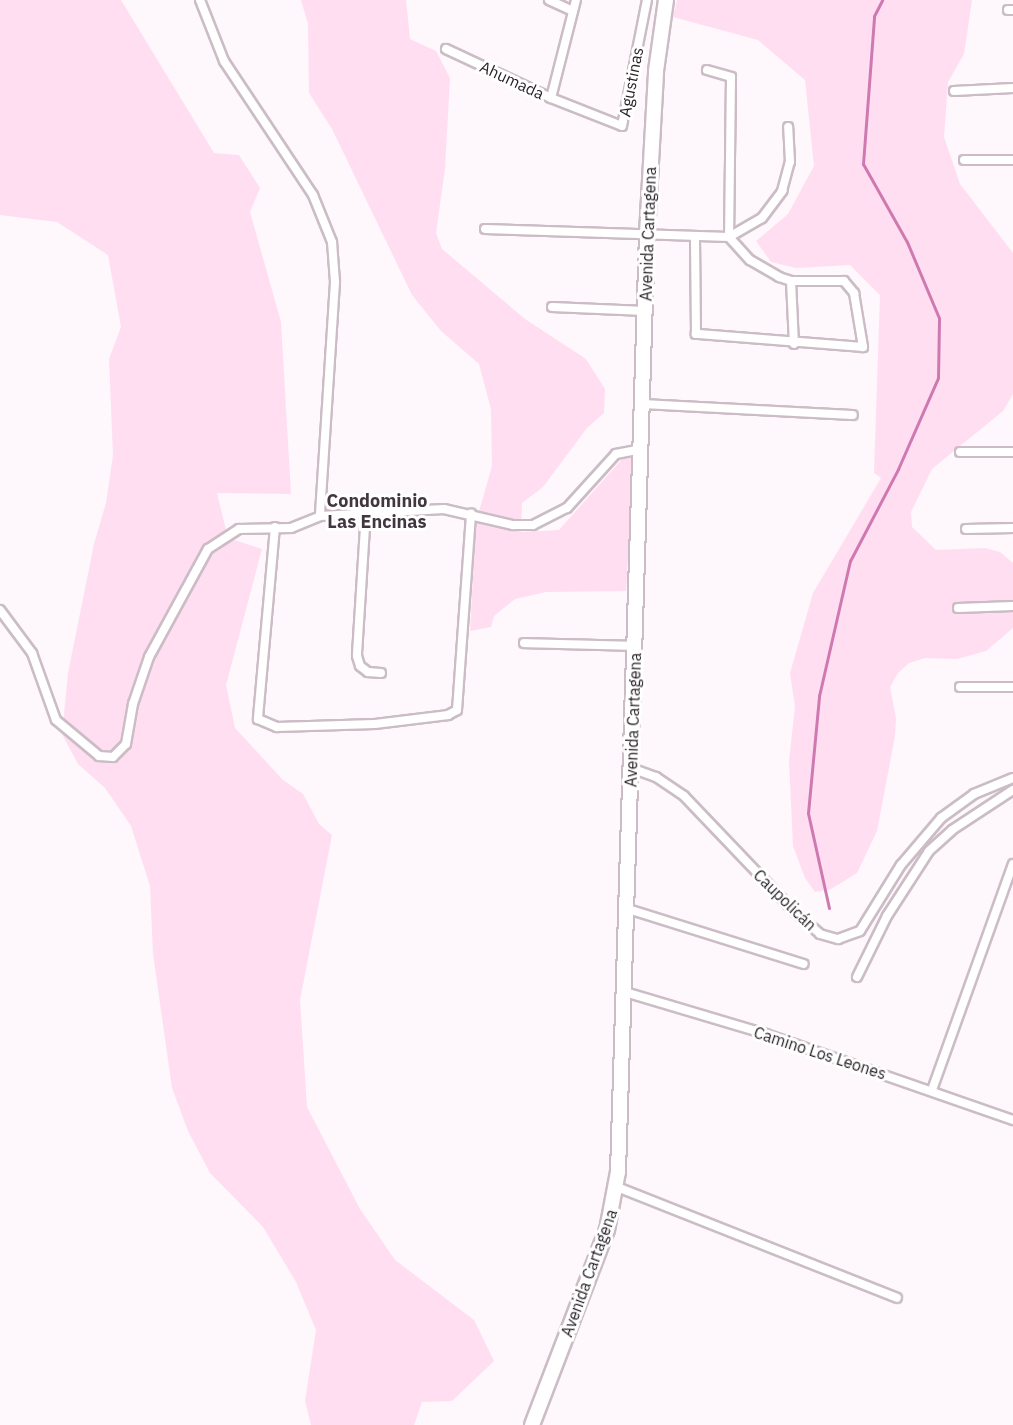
<!DOCTYPE html>
<html>
<head>
<meta charset="utf-8">
<style>
  body { margin:0 }
  #map { position:relative; width:1013px; height:1425px; overflow:hidden; background:#fef7fb; font-family:"IBM Plex Sans",sans-serif }
  div>[style] { position:absolute }
  [style*='--x'] { left:calc(var(--x)*1px); top:calc(var(--y)*1px); width:calc(var(--w)*1px); rotate:calc(var(--a)*1deg) }
  .green>* { inset:0; background:#ffdef2 }
  .stream>* { height:3px; margin:-1.5px; padding:0 1.5px; transform-origin:1.5px; border-radius:1.5px; background:#cf79b1 }
  .roads { filter:drop-shadow(2px 0 #cbbcc5) drop-shadow(-2px 0 #cbbcc5) drop-shadow(0 2px #cbbcc5) drop-shadow(0 -2px #cbbcc5) }
  .minor>* { height:8px; margin:-4px; padding:0 4px; transform-origin:4px; border-radius:4px; background:#fff }
  .primary>* { height:14px; margin:-7px; padding:0 7px; transform-origin:7px; border-radius:7px; background:#fff }
  span { translate:-50% -50%; white-space:nowrap; text-align:center; line-height:1.15; -webkit-text-stroke:6px #fff; paint-order:stroke }
  .street-label { font-size:16px; color:#251f23 }
  .neighbourhood-label { font-size:18px; color:#43373f; font-weight:700 }
</style>
</head>
<body>
<div id="map">
  <div class="green">
    <i style="clip-path:polygon(0 0,121px 0,214px 153px,239px 155px,260px 188px,250px 212px,281px 322px,291px 494px,217px 493px,228px 538px,262px 549px,226px 685px,235px 728px,283px 780px,303px 794px,319px 824px,332px 835px,300px 1000px,307px 1107px,360px 1209px,395px 1260px,474px 1320px,494px 1361px,452px 1401px,422px 1402px,414px 1425px,311px 1425px,305px 1401px,316px 1330px,296px 1282px,263px 1227px,210px 1173px,188px 1131px,172px 1088px,153px 954px,150px 886px,131px 826px,105px 788px,78px 764px,62px 734px,68px 673px,94px 544px,106px 503px,113px 455px,109px 359px,121px 327px,108px 255px,57px 222px,0 215px)"></i>
    <i style="clip-path:polygon(301px 0,406px 0,410px 39px,436px 51px,450px 78px,445px 169px,436px 233px,442px 249px,525px 319px,586px 359px,605px 389px,604px 413px,587px 428px,543px 487px,522px 503px,521px 532px,559px 530px,623px 458px,634px 458px,626px 591px,546px 592px,515px 599px,494px 616px,491px 627px,470px 631px,476px 522px,492px 466px,491px 409px,479px 364px,441px 331px,412px 295px,332px 129px,309px 93px,308px 24px)"></i>
    <i style="clip-path:polygon(677px 0,972px 0,964px 54px,948px 82px,944px 137px,960px 184px,1013px 253px,1013px 394px,1003px 411px,932px 469px,911px 512px,912px 527px,936px 550px,985px 548px,1000px 552px,1013px 563px,1013px 628px,986px 651px,957px 659px,925px 658px,909px 663px,898px 673px,890px 687px,896px 718px,895px 736px,877px 831px,857px 873px,831px 889px,815px 892px,805px 878px,793px 846px,789px 761px,795px 707px,790px 673px,813px 593px,881px 478px,874px 473px,880px 295px,850px 265px,796px 268px,771px 262px,756px 241px,788px 214px,814px 166px,805px 80px,758px 40px,673px 17px)"></i>
  </div>
  <div class="stream">
    <i style="--x:829;--y:908;--w:97;--a:-102.5"></i>
    <i style="--x:808;--y:813;--w:118;--a:-84.6"></i>
    <i style="--x:819;--y:696;--w:139;--a:-77.1"></i>
    <i style="--x:850;--y:561;--w:104;--a:-62.4"></i>
    <i style="--x:898;--y:469;--w:99;--a:-66.3"></i>
    <i style="--x:938;--y:378;--w:60;--a:-89"></i>
    <i style="--x:939;--y:318;--w:82;--a:-112.8"></i>
    <i style="--x:907;--y:242;--w:90;--a:-119.4"></i>
    <i style="--x:863;--y:164;--w:148;--a:-85.7"></i>
    <i style="--x:874;--y:16;--w:18;--a:-63"></i>
  </div>
  <div class="roads">
    <div class="minor">
      <i style="--x:200;--y:0;--w:66;--a:68.5"></i>
      <i style="--x:224;--y:61;--w:161;--a:56.4"></i>
      <i style="--x:313;--y:195;--w:51;--a:68"></i>
      <i style="--x:332;--y:242;--w:40;--a:85.7"></i>
      <i style="--x:335;--y:282;--w:234;--a:93.7"></i>
      <i style="--x:320;--y:516;--w:124;--a:-3.2"></i>
      <i style="--x:444;--y:509;--w:71;--a:13.1"></i>
      <i style="--x:513;--y:525;--w:20;--a:0"></i>
      <i style="--x:533;--y:525;--w:38;--a:-27"></i>
      <i style="--x:567;--y:508;--w:73;--a:-47.8"></i>
      <i style="--x:616;--y:454;--w:25;--a:-11"></i>
      <i style="--x:549;--y:0;--w:26;--a:25"></i>
      <i style="--x:1008;--y:10;--w:5;--a:0"></i>
      <i style="--x:446;--y:49;--w:116;--a:25"></i>
      <i style="--x:551;--y:98;--w:101;--a:-75.7"></i>
      <i style="--x:707;--y:70;--w:25;--a:16"></i>
      <i style="--x:731;--y:77;--w:160;--a:90.7"></i>
      <i style="--x:954;--y:91;--w:59;--a:-2.9"></i>
      <i style="--x:551;--y:98;--w:76;--a:21.5"></i>
      <i style="--x:622;--y:126;--w:128;--a:-78.8"></i>
      <i style="--x:964;--y:160;--w:49;--a:0"></i>
      <i style="--x:485;--y:229;--w:244;--a:1.9"></i>
      <i style="--x:729;--y:237;--w:31;--a:48"></i>
      <i style="--x:750;--y:260;--w:34;--a:30"></i>
      <i style="--x:779;--y:277;--w:13;--a:18"></i>
      <i style="--x:791;--y:281;--w:53;--a:0"></i>
      <i style="--x:844;--y:281;--w:16;--a:50"></i>
      <i style="--x:854;--y:293;--w:55;--a:80.5"></i>
      <i style="--x:863;--y:347;--w:168;--a:-175.5"></i>
      <i style="--x:696;--y:334;--w:97;--a:-90.6"></i>
      <i style="--x:729;--y:237;--w:38;--a:-30"></i>
      <i style="--x:762;--y:218;--w:34;--a:-53"></i>
      <i style="--x:782;--y:191;--w:30;--a:-75"></i>
      <i style="--x:790;--y:162;--w:35;--a:-93"></i>
      <i style="--x:791;--y:281;--w:63;--a:87.3"></i>
      <i style="--x:552;--y:307;--w:93;--a:2.5"></i>
      <i style="--x:642;--y:404;--w:211;--a:3"></i>
      <i style="--x:960;--y:452;--w:53;--a:0"></i>
      <i style="--x:366;--y:511;--w:145;--a:93.6"></i>
      <i style="--x:357;--y:656;--w:10;--a:73"></i>
      <i style="--x:360;--y:666;--w:10;--a:37"></i>
      <i style="--x:368;--y:672;--w:13;--a:4"></i>
      <i style="--x:275;--y:527;--w:193;--a:95.1"></i>
      <i style="--x:258;--y:719;--w:21;--a:23"></i>
      <i style="--x:277;--y:727;--w:98;--a:-1.8"></i>
      <i style="--x:375;--y:724;--w:74;--a:-7"></i>
      <i style="--x:448;--y:715;--w:10;--a:-29"></i>
      <i style="--x:457;--y:710;--w:197;--a:-85.9"></i>
      <i style="--x:966;--y:529;--w:47;--a:-1.2"></i>
      <i style="--x:958;--y:608;--w:55;--a:-2.1"></i>
      <i style="--x:0;--y:610;--w:54;--a:53.3"></i>
      <i style="--x:32;--y:653;--w:71;--a:70.3"></i>
      <i style="--x:56;--y:720;--w:56;--a:39.9"></i>
      <i style="--x:99;--y:756;--w:14;--a:4"></i>
      <i style="--x:113;--y:757;--w:18;--a:-45"></i>
      <i style="--x:126;--y:744;--w:41;--a:-80.1"></i>
      <i style="--x:133;--y:704;--w:50;--a:-71.2"></i>
      <i style="--x:149;--y:657;--w:123;--a:-61.4"></i>
      <i style="--x:208;--y:549;--w:37;--a:-33"></i>
      <i style="--x:239;--y:529;--w:52;--a:-1.1"></i>
      <i style="--x:291;--y:528;--w:31;--a:-22"></i>
      <i style="--x:524;--y:643;--w:111;--a:1.5"></i>
      <i style="--x:960;--y:687;--w:53;--a:0"></i>
      <i style="--x:631;--y:768;--w:27;--a:20"></i>
      <i style="--x:656;--y:777;--w:34;--a:34"></i>
      <i style="--x:684;--y:796;--w:161;--a:46.3"></i>
      <i style="--x:795;--y:912;--w:33;--a:41"></i>
      <i style="--x:820;--y:934;--w:19;--a:16"></i>
      <i style="--x:838;--y:939;--w:23;--a:-20"></i>
      <i style="--x:860;--y:931;--w:78;--a:-58.2"></i>
      <i style="--x:901;--y:865;--w:62;--a:-49.6"></i>
      <i style="--x:941;--y:818;--w:41;--a:-36"></i>
      <i style="--x:974;--y:794;--w:42;--a:-22.3"></i>
      <i style="--x:628;--y:909;--w:184;--a:17.4"></i>
      <i style="--x:857;--y:977;--w:68;--a:-63.8"></i>
      <i style="--x:887;--y:916;--w:77;--a:-57.1"></i>
      <i style="--x:929;--y:851;--w:31;--a:-42"></i>
      <i style="--x:952;--y:830;--w:73;--a:-33.3"></i>
      <i style="--x:625;--y:992;--w:147;--a:16.6"></i>
      <i style="--x:766;--y:1034;--w:262;--a:19.2"></i>
      <i style="--x:932;--y:1090;--w:240;--a:-70.3"></i>
      <i style="--x:617;--y:1187;--w:301;--a:21.6"></i>
    </div>
    <div class="primary">
      <i style="--x:532;--y:1425;--w:209;--a:-69"></i>
      <i style="--x:607;--y:1230;--w:59;--a:-79.3"></i>
      <i style="--x:618;--y:1172;--w:938;--a:-88.23"></i>
      <i style="--x:647;--y:234;--w:163;--a:-86.8"></i>
      <i style="--x:656;--y:71;--w:72;--a:-82"></i>
    </div>
  </div>
  <div class="street-label">
    <span style="left:512px;top:80px;rotate:25deg">Ahumada</span>
    <span style="left:631px;top:82px;rotate:-79deg">Agustinas</span>
    <span style="left:648px;top:234px;rotate:-88deg">Avenida Cartagena</span>
    <span style="left:633px;top:720px;rotate:-88deg">Avenida Cartagena</span>
    <span style="left:785px;top:900px;rotate:44deg">Caupolicán</span>
    <span style="left:820px;top:1053px;rotate:18deg">Camino Los Leones</span>
    <span style="left:589px;top:1273px;rotate:-70deg">Avenida Cartagena</span>
  </div>
  <div class="neighbourhood-label">
    <span style="left:377px;top:512px">Condominio<br>Las Encinas</span>
  </div>
</div>
</body>
</html>
